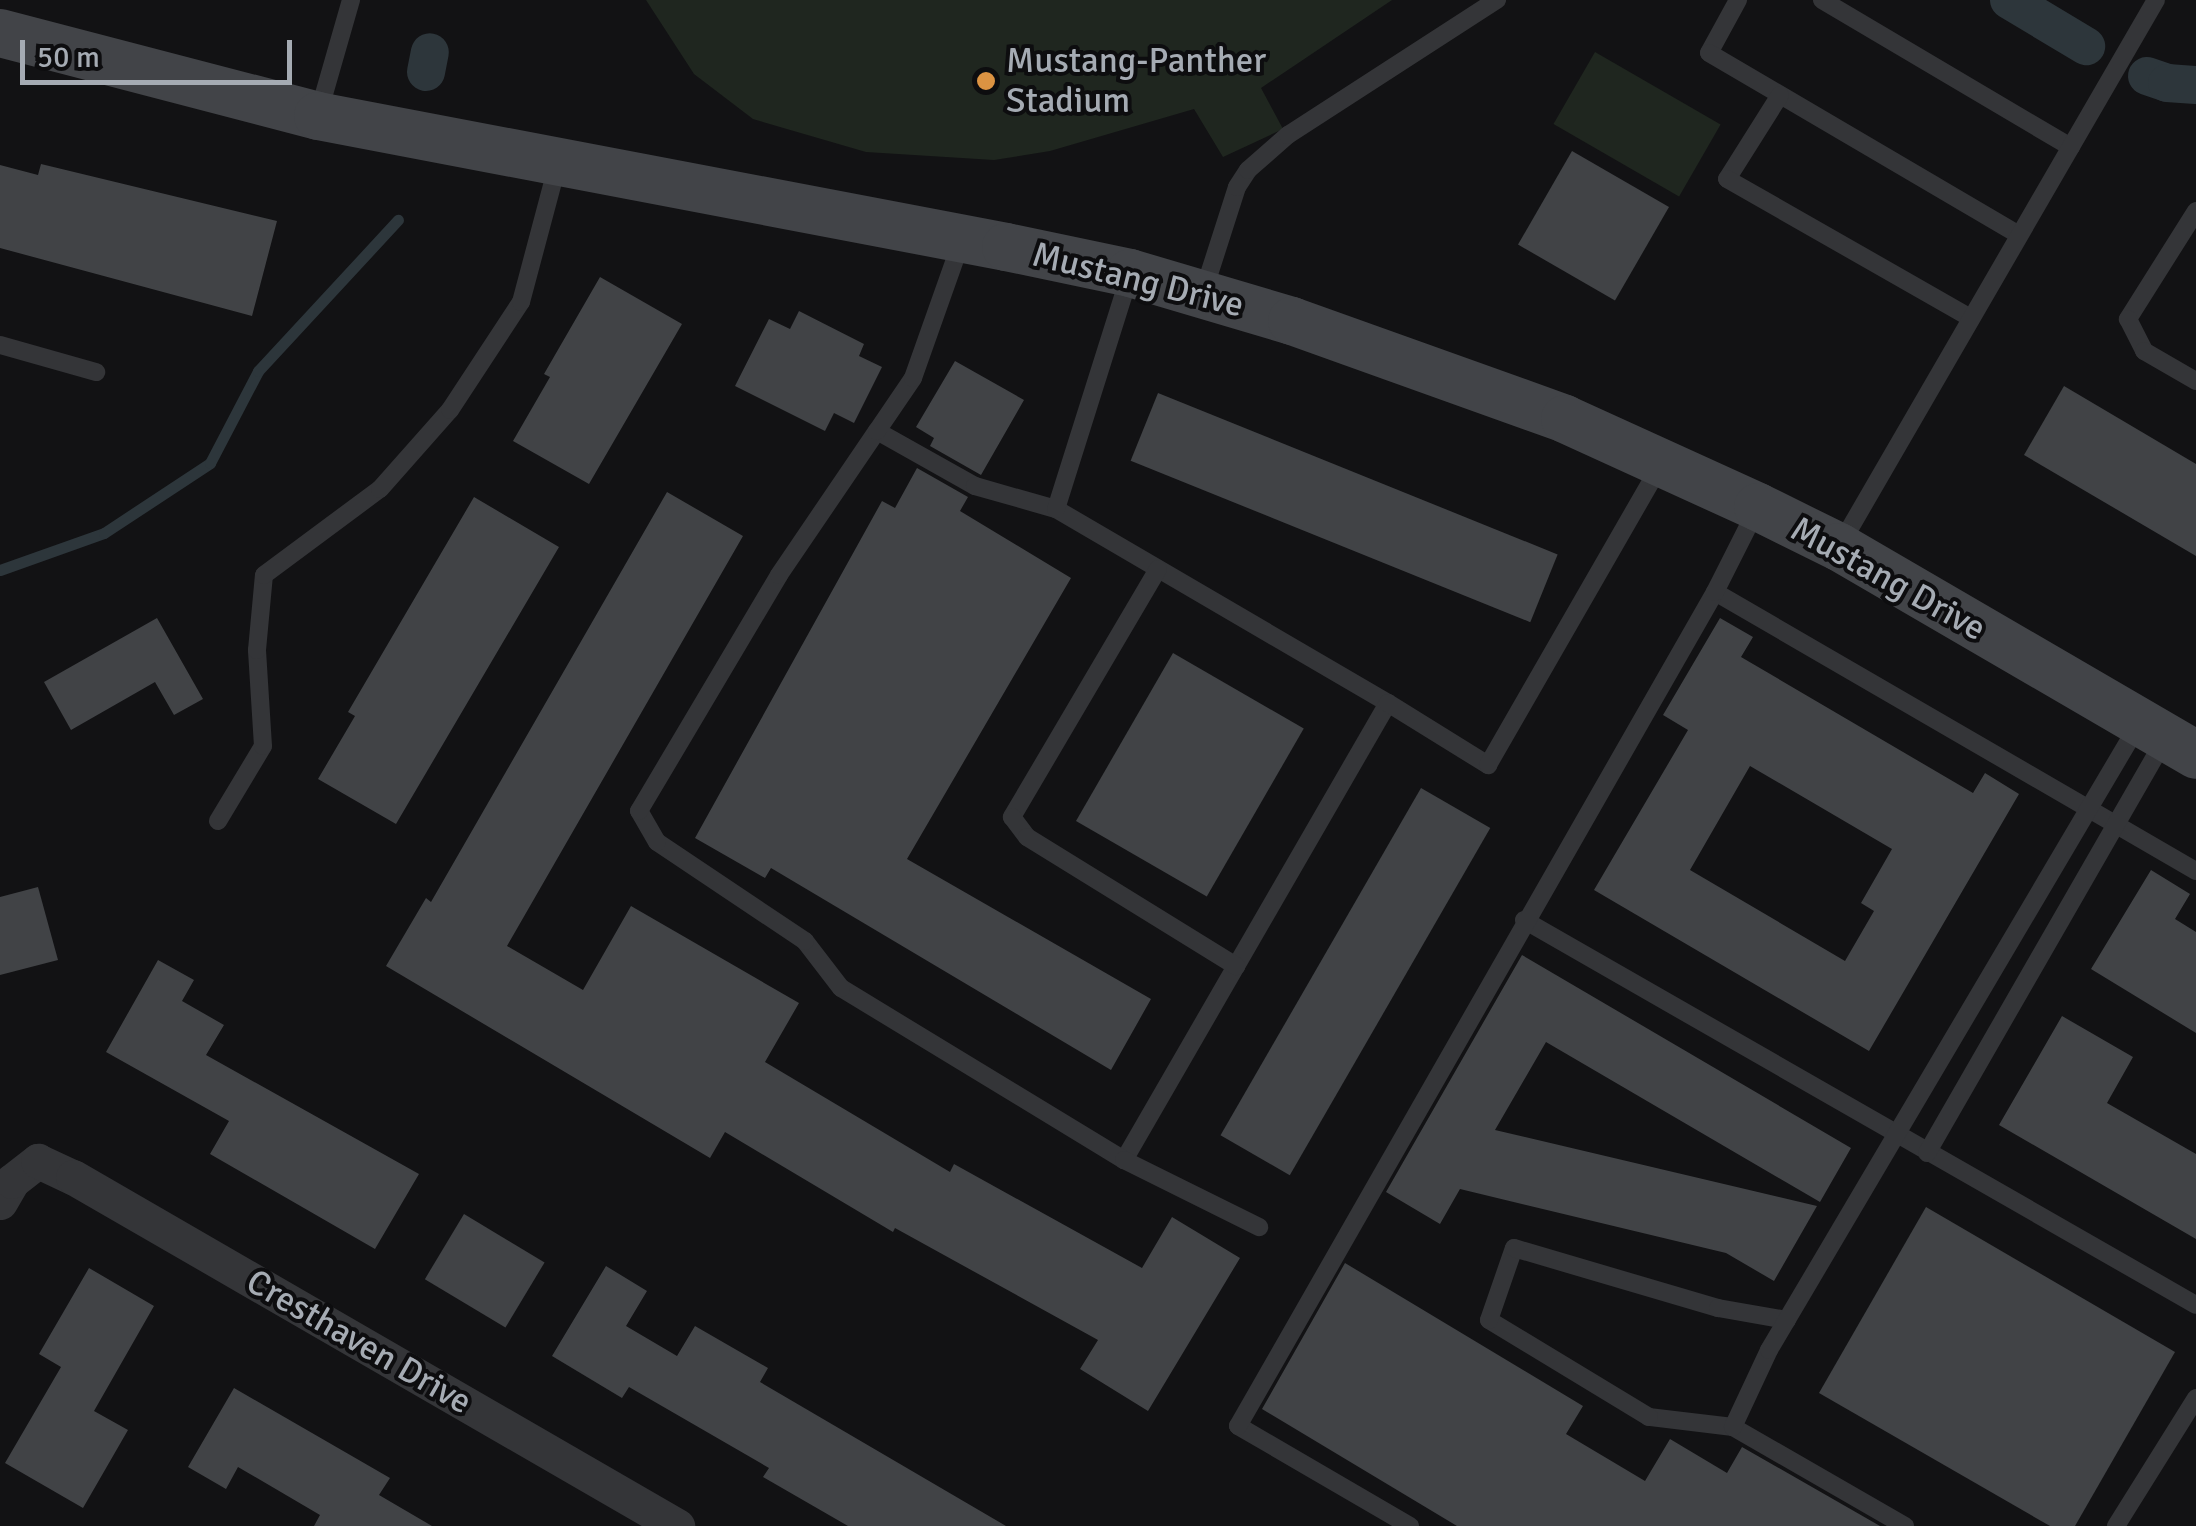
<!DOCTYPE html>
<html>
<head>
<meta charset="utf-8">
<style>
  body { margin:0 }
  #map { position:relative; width:2196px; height:1526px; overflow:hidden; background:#121214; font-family:Signika,sans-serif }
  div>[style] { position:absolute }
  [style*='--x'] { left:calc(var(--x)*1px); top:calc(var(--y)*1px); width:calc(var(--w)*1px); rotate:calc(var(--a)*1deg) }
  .green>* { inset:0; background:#1f261f; transform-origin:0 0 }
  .stream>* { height:11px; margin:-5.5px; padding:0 5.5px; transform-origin:5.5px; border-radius:5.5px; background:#2d363b }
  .canal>* { height:38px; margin:-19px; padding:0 19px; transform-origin:19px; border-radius:19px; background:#2d363b }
  .building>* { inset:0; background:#414346; transform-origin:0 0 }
  .lane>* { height:18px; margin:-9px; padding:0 9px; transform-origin:9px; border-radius:9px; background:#343538 }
  .street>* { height:35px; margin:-17.5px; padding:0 17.5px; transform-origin:17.5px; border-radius:17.5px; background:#343538 }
  .secondary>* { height:48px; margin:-24px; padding:0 24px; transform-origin:24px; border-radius:24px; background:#424448 }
  .dots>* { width:28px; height:28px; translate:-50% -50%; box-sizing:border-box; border:5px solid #0d0d0f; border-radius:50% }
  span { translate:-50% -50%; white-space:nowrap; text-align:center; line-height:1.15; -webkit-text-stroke:8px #0d0d0f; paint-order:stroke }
  .poi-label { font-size:35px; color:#a5abb3 }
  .left { translate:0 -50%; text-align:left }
  .street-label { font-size:35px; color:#a5abb3 }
  .scale { position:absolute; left:20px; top:40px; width:272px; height:45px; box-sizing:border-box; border:5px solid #a5abb3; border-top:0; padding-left:12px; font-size:30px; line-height:35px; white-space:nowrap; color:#a5abb3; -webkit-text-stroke:8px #0d0d0f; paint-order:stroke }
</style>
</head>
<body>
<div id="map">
  <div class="green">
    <i style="clip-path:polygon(646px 0,1392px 0,1261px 88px,1283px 129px,1223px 157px,1194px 109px,1050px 151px,994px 160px,866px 152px,753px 119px,694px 74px)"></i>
    <i style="left:1595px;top:52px;width:145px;height:83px;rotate:30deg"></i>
  </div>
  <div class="stream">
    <i style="--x:0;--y:570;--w:110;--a:-19.6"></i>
    <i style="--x:104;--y:533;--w:127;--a:-33.4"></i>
    <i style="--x:210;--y:463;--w:104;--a:-62.4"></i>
    <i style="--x:258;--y:371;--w:206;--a:-47.2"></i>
  </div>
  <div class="canal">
    <i style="--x:2009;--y:0;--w:90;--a:30.9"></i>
    <i style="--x:426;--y:72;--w:20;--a:-79"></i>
    <i style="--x:2147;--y:76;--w:21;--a:19"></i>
    <i style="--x:2167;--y:83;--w:29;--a:4"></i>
  </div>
  <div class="building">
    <i style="left:1572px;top:151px;width:112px;height:108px;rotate:30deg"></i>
    <i style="clip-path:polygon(41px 164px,277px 221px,252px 316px,0 248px,0 165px,38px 175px)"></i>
    <i style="clip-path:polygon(600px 277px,682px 324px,589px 484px,513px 441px,550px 377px,544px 374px)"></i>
    <i style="clip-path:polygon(799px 311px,864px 344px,859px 356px,882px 367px,854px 423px,834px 413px,825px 431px,735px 386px,769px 319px,790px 329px)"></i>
    <i style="clip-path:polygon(955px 361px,1024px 400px,981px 475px,930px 446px,934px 438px,916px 427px)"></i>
    <i style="clip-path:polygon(2064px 386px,2196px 464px,2196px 556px,2024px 455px)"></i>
    <i style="left:1158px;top:393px;width:431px;height:73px;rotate:22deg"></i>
    <i style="clip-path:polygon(917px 468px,968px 497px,960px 511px,1071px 578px,907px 859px,1151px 999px,1111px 1070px,771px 868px,765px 878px,695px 838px,882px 501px,895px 508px)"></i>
    <i style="clip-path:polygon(667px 492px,743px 536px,507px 946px,583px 990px,631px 906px,799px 1003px,765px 1062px,950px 1172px,954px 1164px,1142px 1268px,1172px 1217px,1240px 1258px,1148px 1411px,1080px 1369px,1098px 1340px,895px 1228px,893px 1232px,725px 1132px,710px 1158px,386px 966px,426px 898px,431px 902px)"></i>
    <i style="clip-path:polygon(474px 497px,559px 547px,396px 824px,318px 779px,355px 716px,348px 712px)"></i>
    <i style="clip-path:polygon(157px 618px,203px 699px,174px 715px,155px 682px,71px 730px,44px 682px)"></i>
    <i style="clip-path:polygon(evenodd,1720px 618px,1753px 637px,1741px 657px,1973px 793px,1985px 773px,2019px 794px,1869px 1051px,1594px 890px,1688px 730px,1663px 715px,1720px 618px,1750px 766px,1892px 849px,1861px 903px,1874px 911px,1845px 961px,1690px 870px,1750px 766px)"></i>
    <i style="left:1173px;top:653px;width:151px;height:194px;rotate:30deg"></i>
    <i style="left:1421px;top:788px;width:80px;height:401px;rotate:30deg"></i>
    <i style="clip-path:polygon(2151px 870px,2190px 894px,2175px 919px,2196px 932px,2196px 1033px,2091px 969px)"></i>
    <i style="clip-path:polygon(38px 887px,58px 960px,0 975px,0 897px)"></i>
    <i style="clip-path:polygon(1522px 955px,1851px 1148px,1820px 1202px,1546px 1042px,1495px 1130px,1817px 1206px,1774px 1281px,1726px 1253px,1460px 1189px,1440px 1224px,1386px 1192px)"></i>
    <i style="clip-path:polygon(158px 960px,194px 980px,182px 1001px,224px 1025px,206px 1055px,419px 1174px,375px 1249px,210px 1154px,229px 1121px,106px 1052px)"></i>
    <i style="clip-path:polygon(2062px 1016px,2133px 1057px,2107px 1103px,2196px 1154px,2196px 1239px,1999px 1125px)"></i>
    <i style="clip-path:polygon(1926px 1207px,2175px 1352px,2075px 1526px,2050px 1526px,1819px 1393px)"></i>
    <i style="left:464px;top:1214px;width:94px;height:76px;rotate:31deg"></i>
    <i style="clip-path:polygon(1345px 1263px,1583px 1406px,1566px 1434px,1645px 1481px,1670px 1439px,1727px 1473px,1742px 1447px,1880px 1526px,1457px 1526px,1262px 1409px)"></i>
    <i style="clip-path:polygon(606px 1266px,647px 1291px,626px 1326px,677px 1356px,695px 1326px,768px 1368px,760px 1382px,1006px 1526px,848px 1526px,763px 1477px,769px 1468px,629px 1387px,622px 1398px,552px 1356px)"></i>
    <i style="clip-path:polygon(89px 1268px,154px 1306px,94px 1411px,128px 1430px,83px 1508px,5px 1463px,61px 1367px,39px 1354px)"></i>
    <i style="clip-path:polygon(234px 1388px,390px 1478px,379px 1495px,432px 1526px,314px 1526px,320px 1515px,238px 1467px,226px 1489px,188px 1467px)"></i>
  </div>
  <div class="lane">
    <i style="--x:1738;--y:0;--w:60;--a:118.7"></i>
    <i style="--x:1709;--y:53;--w:359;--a:30.4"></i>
    <i style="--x:1822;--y:0;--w:289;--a:30.6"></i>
    <i style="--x:1780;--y:95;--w:99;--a:122.2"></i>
    <i style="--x:1727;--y:179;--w:281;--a:29.7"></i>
    <i style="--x:318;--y:115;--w:120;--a:-74"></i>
    <i style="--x:2196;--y:211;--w:128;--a:122.2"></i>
    <i style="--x:2128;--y:319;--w:36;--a:63"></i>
    <i style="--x:2144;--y:351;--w:60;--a:30"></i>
    <i style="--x:1203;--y:293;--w:111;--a:-72.2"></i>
    <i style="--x:1237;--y:187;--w:20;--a:-57"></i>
    <i style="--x:1248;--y:170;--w:53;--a:-41.2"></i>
    <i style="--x:1288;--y:135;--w:249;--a:-32.9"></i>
    <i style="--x:0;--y:345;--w:100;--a:15.7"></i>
    <i style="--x:877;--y:431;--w:112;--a:29.3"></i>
    <i style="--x:975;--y:486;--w:84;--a:15.9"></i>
    <i style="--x:1056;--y:509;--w:385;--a:30.3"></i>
    <i style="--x:1388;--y:703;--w:528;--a:120.01"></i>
    <i style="--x:1124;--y:1160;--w:331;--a:-148.7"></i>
    <i style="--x:841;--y:988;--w:59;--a:-127.5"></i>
    <i style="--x:805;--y:941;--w:178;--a:-146.2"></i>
    <i style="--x:657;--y:842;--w:36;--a:-120"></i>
    <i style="--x:639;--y:811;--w:274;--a:-59.3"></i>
    <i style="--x:779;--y:575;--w:174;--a:-55.8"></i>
    <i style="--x:877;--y:431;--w:64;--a:-55.8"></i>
    <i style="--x:913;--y:378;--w:146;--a:-70.5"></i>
    <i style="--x:1056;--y:509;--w:246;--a:-72.5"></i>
    <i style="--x:1839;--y:547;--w:632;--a:-59.91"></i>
    <i style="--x:1158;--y:569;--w:288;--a:120.5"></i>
    <i style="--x:1012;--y:817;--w:25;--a:53"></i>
    <i style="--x:1027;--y:837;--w:246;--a:31.7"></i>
    <i style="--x:1715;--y:592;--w:556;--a:30.12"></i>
    <i style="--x:1388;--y:703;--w:118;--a:31.8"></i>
    <i style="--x:1488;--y:765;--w:349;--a:-60.1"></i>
    <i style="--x:218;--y:821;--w:87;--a:-59"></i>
    <i style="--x:263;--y:746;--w:96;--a:-93.6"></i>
    <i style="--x:257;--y:650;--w:75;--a:-84.7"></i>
    <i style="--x:264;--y:575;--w:144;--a:-36.6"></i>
    <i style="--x:380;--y:489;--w:106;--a:-48.5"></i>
    <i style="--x:450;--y:410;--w:129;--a:-56.7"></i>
    <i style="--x:521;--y:302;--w:144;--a:-75.1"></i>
    <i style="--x:1524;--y:920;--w:774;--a:29.81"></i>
    <i style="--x:1927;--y:1153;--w:480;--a:-60.1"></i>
    <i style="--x:1124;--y:1160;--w:151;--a:26.4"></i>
    <i style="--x:1733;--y:1427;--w:85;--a:-173.2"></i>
    <i style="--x:1649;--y:1417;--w:187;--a:-148.8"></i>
    <i style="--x:1489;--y:1320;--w:76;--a:-70.9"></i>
    <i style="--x:1514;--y:1248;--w:213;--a:16.4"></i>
    <i style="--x:1718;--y:1308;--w:70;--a:9.9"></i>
    <i style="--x:1410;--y:1526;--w:199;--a:-149.8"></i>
    <i style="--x:1238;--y:1426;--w:961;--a:-60.23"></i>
    <i style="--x:1715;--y:592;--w:95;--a:-63.2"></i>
    <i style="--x:1905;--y:1526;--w:198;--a:-150.1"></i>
    <i style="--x:1733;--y:1427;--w:85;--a:-64.9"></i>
    <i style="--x:1769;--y:1350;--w:729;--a:-59.43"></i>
    <i style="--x:2116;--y:1526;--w:151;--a:-58"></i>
  </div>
  <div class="street">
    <i style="--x:0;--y:1202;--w:24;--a:-60"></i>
    <i style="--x:12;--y:1181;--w:33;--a:-38"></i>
    <i style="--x:38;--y:1161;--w:38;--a:25"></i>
    <i style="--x:73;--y:1177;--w:698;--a:30.02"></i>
  </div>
  <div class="secondary">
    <i style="--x:0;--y:33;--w:329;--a:14.6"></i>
    <i style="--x:318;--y:116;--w:700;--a:10.78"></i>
    <i style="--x:1006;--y:247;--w:127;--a:11.8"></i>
    <i style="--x:1130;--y:273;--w:169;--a:16.5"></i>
    <i style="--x:1292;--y:321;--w:290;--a:19.7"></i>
    <i style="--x:1565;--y:419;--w:212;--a:24.5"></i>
    <i style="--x:1758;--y:507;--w:90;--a:26.3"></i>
    <i style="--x:1839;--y:547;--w:413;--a:30.2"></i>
  </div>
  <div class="dots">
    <i style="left:986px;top:81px;background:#dc9342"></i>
  </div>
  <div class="poi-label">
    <span class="left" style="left:1006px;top:81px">Mustang-Panther<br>Stadium</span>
  </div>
  <div class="street-label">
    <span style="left:1138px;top:280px;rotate:14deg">Mustang Drive</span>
    <span style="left:1888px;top:579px;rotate:29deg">Mustang Drive</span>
    <span style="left:359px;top:1342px;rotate:30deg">Cresthaven Drive</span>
  </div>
  <div class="scale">50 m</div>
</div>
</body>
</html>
